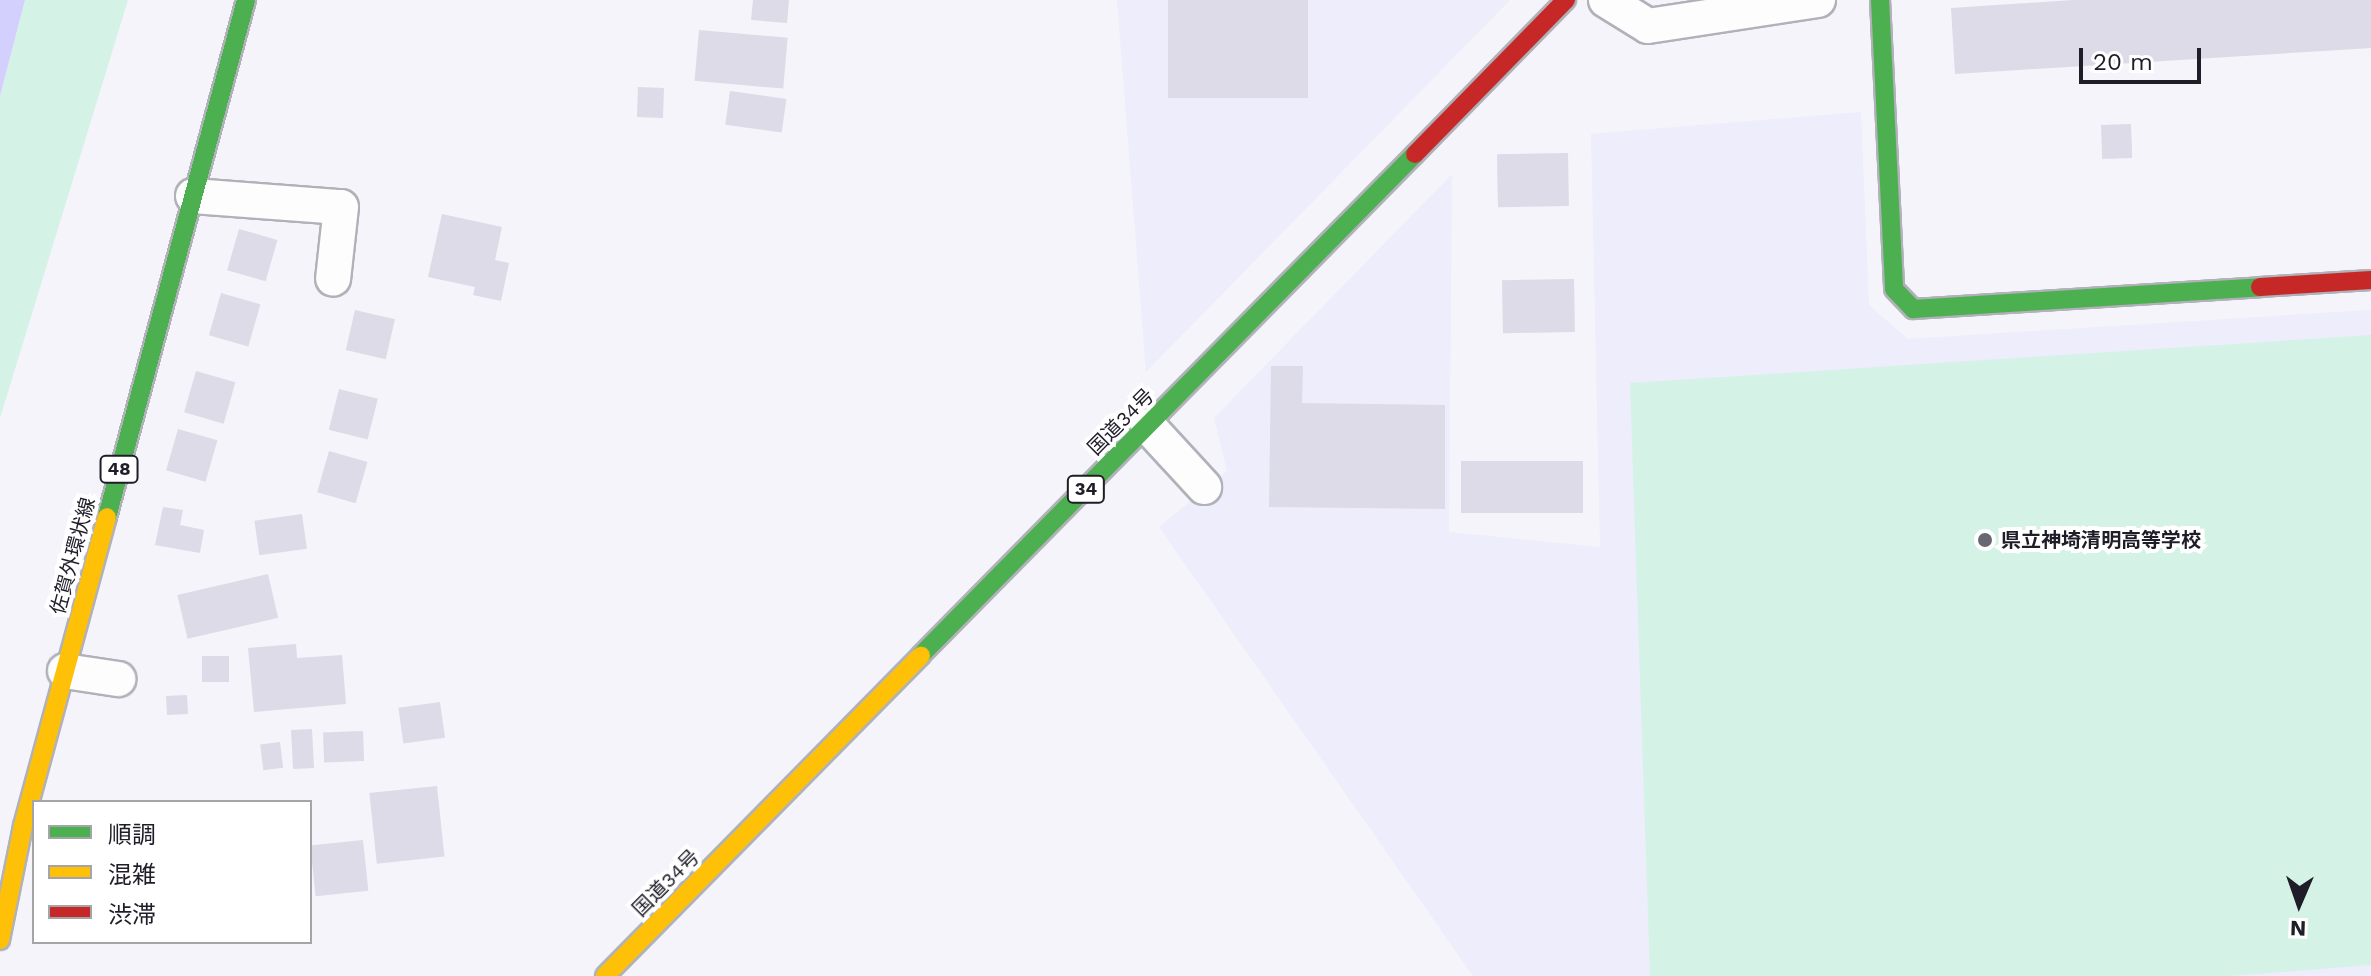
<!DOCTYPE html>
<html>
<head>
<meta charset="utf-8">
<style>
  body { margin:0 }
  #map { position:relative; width:2371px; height:976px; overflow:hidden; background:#f4f4fa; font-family:"Work Sans","Noto Sans JP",sans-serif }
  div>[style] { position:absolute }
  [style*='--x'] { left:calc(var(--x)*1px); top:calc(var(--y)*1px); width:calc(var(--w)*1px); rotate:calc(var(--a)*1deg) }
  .built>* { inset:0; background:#ededfc }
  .green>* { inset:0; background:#d5f2e6 }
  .water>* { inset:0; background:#d4d0fe }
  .building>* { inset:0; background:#dcdbe7; transform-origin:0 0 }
  .roads { filter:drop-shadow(2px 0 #b1b1b9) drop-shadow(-2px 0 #b1b1b9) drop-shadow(0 2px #b1b1b9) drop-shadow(0 -2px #b1b1b9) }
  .street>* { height:34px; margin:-17px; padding:0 17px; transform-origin:17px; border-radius:17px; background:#fdfdfe }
  .fast>* { height:18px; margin:-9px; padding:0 9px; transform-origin:9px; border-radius:9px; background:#4caf50 }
  .slow>* { height:18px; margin:-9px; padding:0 9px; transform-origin:9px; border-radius:9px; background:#ffc107 }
  .jam>* { height:18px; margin:-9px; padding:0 9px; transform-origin:9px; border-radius:9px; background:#c62828 }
  .dots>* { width:22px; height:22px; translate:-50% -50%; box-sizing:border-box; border:4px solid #fff; border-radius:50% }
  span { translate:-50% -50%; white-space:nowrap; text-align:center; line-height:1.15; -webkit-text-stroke:8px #fff; paint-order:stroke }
  .shield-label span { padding:2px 6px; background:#fff; border:2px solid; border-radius:6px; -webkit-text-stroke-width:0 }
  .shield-label { font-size:18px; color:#1e1d28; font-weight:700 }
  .street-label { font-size:20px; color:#1e1d28 }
  .poi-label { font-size:20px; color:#1e1d28; font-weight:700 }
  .left { translate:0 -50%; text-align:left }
  .legend { position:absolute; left:32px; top:800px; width:280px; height:144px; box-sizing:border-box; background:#fff; border:2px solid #a5a5a9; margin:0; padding:10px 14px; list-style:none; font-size:24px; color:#1e1d28 }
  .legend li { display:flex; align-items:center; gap:16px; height:40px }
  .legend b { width:40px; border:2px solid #a5a5a9 }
  .north { position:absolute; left:2259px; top:864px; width:80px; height:80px; -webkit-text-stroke:6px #fff; paint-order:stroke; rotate:182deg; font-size:22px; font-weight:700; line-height:32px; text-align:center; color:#1e1d28 }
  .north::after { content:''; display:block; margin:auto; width:28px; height:36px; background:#1e1d28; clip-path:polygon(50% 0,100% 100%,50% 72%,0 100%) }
  .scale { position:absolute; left:2079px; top:48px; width:122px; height:36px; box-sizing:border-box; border:4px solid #1e1d28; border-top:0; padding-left:10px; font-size:24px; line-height:28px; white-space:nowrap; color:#1e1d28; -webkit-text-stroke:6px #fff; paint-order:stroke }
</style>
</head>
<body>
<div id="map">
  <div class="built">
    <i style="clip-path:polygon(1117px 0,1510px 0,1146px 372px)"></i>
    <i style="clip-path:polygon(1861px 112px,1869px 305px,1908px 339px,2371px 310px,2371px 976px,1473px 976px,1159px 527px,1227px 471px,1214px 418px,1452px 174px,1449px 532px,1600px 547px,1591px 134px)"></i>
  </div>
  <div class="green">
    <i style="clip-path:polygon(25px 0,128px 0,0 418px,0 96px)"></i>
    <i style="clip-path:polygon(2371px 335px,2371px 965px,2230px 976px,1650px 976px,1630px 383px)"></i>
  </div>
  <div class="water">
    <i style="clip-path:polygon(0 0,25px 0,0 96px)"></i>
  </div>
  <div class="building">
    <i style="clip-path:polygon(753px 0,789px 0,787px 23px,751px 20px)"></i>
    <i style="left:1168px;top:0;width:140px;height:98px"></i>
    <i style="clip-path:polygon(2073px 0,2371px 0,2371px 48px,1955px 74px,1951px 8px)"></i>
    <i style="left:699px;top:30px;width:89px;height:51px;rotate:5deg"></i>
    <i style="left:638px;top:87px;width:26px;height:30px;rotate:2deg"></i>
    <i style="left:730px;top:91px;width:57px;height:34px;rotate:8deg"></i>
    <i style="left:2131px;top:124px;width:34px;height:30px;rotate:88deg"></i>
    <i style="left:1568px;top:153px;width:53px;height:71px;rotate:89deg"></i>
    <i style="clip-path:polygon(442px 214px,502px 227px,495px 260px,509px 263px,501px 301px,473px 295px,475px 287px,428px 277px)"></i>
    <i style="left:239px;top:229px;width:40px;height:43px;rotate:16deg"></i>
    <i style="left:1574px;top:279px;width:53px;height:72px;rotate:89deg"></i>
    <i style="left:221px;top:293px;width:41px;height:44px;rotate:16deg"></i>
    <i style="left:355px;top:310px;width:41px;height:41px;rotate:13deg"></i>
    <i style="clip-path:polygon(1271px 366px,1303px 366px,1302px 403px,1445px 405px,1445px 509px,1269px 507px)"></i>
    <i style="left:196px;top:371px;width:41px;height:43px;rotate:16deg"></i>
    <i style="left:339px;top:389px;width:40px;height:42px;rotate:14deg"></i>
    <i style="left:178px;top:429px;width:41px;height:43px;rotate:16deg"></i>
    <i style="left:329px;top:451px;width:40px;height:43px;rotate:16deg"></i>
    <i style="left:1461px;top:461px;width:122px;height:52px"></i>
    <i style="clip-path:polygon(163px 507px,183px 510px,180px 525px,204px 530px,200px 553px,155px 545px)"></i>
    <i style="left:302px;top:514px;width:35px;height:48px;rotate:82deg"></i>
    <i style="left:268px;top:574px;width:45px;height:93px;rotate:77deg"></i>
    <i style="clip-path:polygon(296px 644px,297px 658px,342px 655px,346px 704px,254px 712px,248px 648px)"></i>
    <i style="left:202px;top:656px;width:27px;height:26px"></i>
    <i style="left:187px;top:695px;width:19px;height:21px;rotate:87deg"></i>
    <i style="left:440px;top:702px;width:36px;height:42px;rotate:82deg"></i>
    <i style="left:312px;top:729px;width:39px;height:21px;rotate:87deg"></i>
    <i style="left:363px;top:731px;width:30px;height:40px;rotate:88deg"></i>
    <i style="left:280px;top:742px;width:26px;height:20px;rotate:83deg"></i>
    <i style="left:437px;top:786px;width:71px;height:68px;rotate:84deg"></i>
    <i style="left:363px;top:840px;width:51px;height:53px;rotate:84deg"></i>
  </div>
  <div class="roads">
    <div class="street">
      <i style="--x:1606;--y:0;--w:49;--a:31.8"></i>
      <i style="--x:1648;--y:26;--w:172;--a:-8.7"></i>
      <i style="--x:193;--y:196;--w:148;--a:4.3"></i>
      <i style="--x:341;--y:207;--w:72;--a:96.3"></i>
      <i style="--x:1148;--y:426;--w:83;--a:47.4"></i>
      <i style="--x:65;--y:671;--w:54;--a:8.6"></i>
    </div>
    <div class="fast">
      <i style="--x:1880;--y:0;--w:289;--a:87.2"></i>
      <i style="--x:1894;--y:289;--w:28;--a:46"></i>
      <i style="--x:1913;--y:309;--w:348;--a:-3.6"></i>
      <i style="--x:107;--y:517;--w:535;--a:-74.95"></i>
      <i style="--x:921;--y:655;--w:704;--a:-45.4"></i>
    </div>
    <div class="slow">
      <i style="--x:0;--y:940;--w:116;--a:-78.6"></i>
      <i style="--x:23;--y:826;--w:320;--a:-74.8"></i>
      <i style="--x:605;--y:976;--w:450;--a:-45.4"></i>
    </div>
    <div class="jam">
      <i style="--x:1415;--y:154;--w:216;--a:-45.6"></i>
      <i style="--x:2260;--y:287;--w:111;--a:-3.6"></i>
    </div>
  </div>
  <div class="dots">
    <i style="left:1985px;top:540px;background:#696872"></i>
  </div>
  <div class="shield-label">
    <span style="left:119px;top:469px">48</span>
    <span style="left:1086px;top:489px">34</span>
  </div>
  <div class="street-label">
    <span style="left:1121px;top:422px;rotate:-45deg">国道34号</span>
    <span style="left:73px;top:556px;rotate:-75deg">佐賀外環状線</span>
    <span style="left:666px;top:883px;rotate:-45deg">国道34号</span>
  </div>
  <div class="poi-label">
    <span class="left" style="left:2001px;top:540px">県立神埼清明高等学校</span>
  </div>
  <ul class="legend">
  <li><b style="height:10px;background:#4caf50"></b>順調</li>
  <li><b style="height:10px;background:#ffc107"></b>混雑</li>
  <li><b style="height:10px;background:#c62828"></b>渋滞</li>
  </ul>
  <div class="north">N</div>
  <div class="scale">20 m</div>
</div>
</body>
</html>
